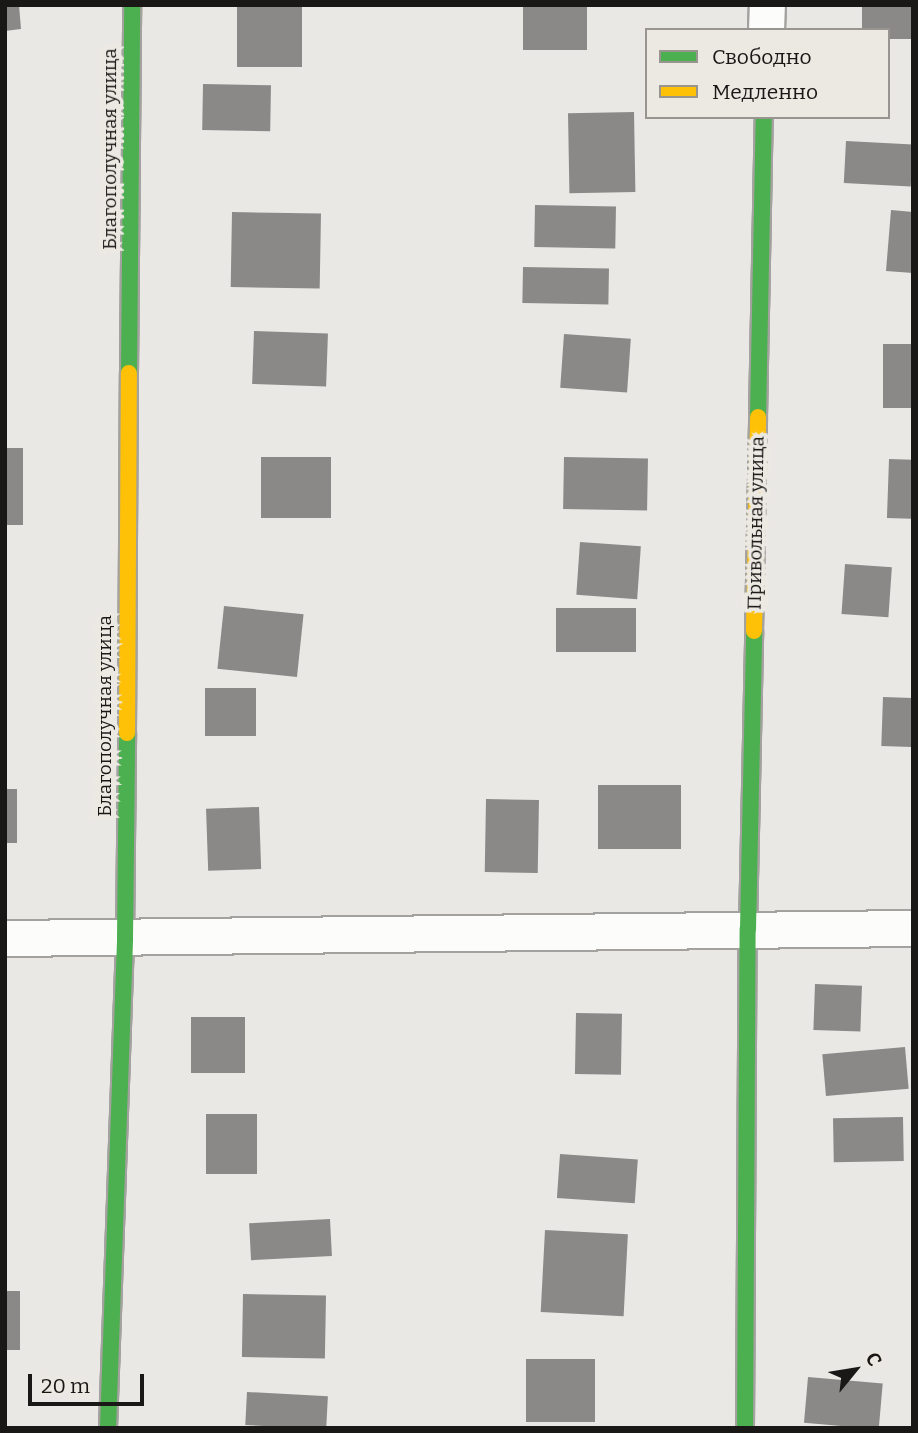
<!DOCTYPE html>
<html>
<head>
<meta charset="utf-8">
<style>
  body { margin:0 }
  #map { position:relative; width:918px; height:1433px; overflow:hidden; background:#eae8e5; font-family:Bitter,serif }
  div>[style] { position:absolute }
  [style*='--x'] { left:calc(var(--x)*1px); top:calc(var(--y)*1px); width:calc(var(--w)*1px); rotate:calc(var(--a)*1deg) }
  .building>* { inset:0; background:#8b8988; transform-origin:0 0 }
  .roads { filter:drop-shadow(2px 0 #a3a29f) drop-shadow(-2px 0 #a3a29f) drop-shadow(0 2px #a3a29f) drop-shadow(0 -2px #a3a29f) }
  .street>* { height:35px; margin:-17.5px; padding:0 17.5px; transform-origin:17.5px; border-radius:17.5px; background:#fcfcfb }
  .fast>* { height:16px; margin:-8px; padding:0 8px; transform-origin:8px; border-radius:8px; background:#4caf50 }
  .slow>* { height:16px; margin:-8px; padding:0 8px; transform-origin:8px; border-radius:8px; background:#ffc107 }
  span { translate:-50% -50%; white-space:nowrap; text-align:center; line-height:1.15; -webkit-text-stroke:7px #ece9e3; paint-order:stroke }
  .street-label { font-size:19px; color:#191816 }
  .frame { position:absolute; inset:0; border:7px solid #191816; pointer-events:none }
  .legend { position:absolute; left:645px; top:28px; width:245px; height:91px; box-sizing:border-box; background:#ece9e3; border:2px solid #989591; margin:0; padding:9px 12px; list-style:none; font-size:21px; color:#191816 }
  .legend li { display:flex; align-items:center; gap:14px; height:35px }
  .legend b { width:35px; border:2px solid #989591 }
  .north { position:absolute; left:820px; top:1335px; width:70px; height:70px; -webkit-text-stroke:5px #ece9e3; paint-order:stroke; rotate:60deg; font-size:19px; font-weight:700; line-height:28px; text-align:center; color:#191816 }
  .north::after { content:''; display:block; margin:auto; width:24px; height:32px; background:#191816; clip-path:polygon(50% 0,100% 100%,50% 72%,0 100%) }
  .scale { position:absolute; left:28px; top:1374px; width:116px; height:32px; box-sizing:border-box; border:4px solid #191816; border-top:0; padding-left:9px; font-size:21px; line-height:24px; white-space:nowrap; color:#191816; -webkit-text-stroke:5px #ece9e3; paint-order:stroke }
</style>
</head>
<body>
<div id="map">
  <div class="building">
    <i style="clip-path:polygon(5px 5px,19px 5px,21px 29px,5px 31px)"></i>
    <i style="left:237px;top:5px;width:65px;height:62px"></i>
    <i style="left:523px;top:5px;width:64px;height:45px"></i>
    <i style="clip-path:polygon(862px 5px,913px 5px,913px 39px,888px 39px,888px 30px,862px 30px)"></i>
    <i style="left:203px;top:84px;width:68px;height:46px;rotate:1deg"></i>
    <i style="left:634px;top:112px;width:80px;height:66px;rotate:89deg"></i>
    <i style="left:846px;top:141px;width:67px;height:42px;rotate:3deg"></i>
    <i style="left:535px;top:205px;width:81px;height:42px;rotate:1deg"></i>
    <i style="clip-path:polygon(891px 210px,913px 212px,913px 273px,886px 271px)"></i>
    <i style="left:232px;top:212px;width:89px;height:75px;rotate:1deg"></i>
    <i style="left:523px;top:267px;width:86px;height:36px;rotate:1deg"></i>
    <i style="left:254px;top:331px;width:74px;height:53px;rotate:2deg"></i>
    <i style="left:564px;top:334px;width:67px;height:54px;rotate:4deg"></i>
    <i style="left:883px;top:344px;width:30px;height:64px"></i>
    <i style="left:5px;top:448px;width:18px;height:77px"></i>
    <i style="left:331px;top:457px;width:61px;height:70px;rotate:90deg"></i>
    <i style="left:564px;top:457px;width:84px;height:52px;rotate:1deg"></i>
    <i style="left:889px;top:459px;width:24px;height:59px;rotate:2deg"></i>
    <i style="left:580px;top:542px;width:61px;height:53px;rotate:4deg"></i>
    <i style="left:845px;top:564px;width:47px;height:50px;rotate:4deg"></i>
    <i style="left:224px;top:606px;width:80px;height:63px;rotate:6deg"></i>
    <i style="left:556px;top:608px;width:80px;height:44px"></i>
    <i style="left:205px;top:688px;width:51px;height:48px"></i>
    <i style="left:883px;top:697px;width:30px;height:49px;rotate:2deg"></i>
    <i style="left:598px;top:785px;width:83px;height:64px"></i>
    <i style="left:5px;top:789px;width:12px;height:54px"></i>
    <i style="left:486px;top:799px;width:53px;height:73px;rotate:1deg"></i>
    <i style="left:259px;top:807px;width:62px;height:53px;rotate:88deg"></i>
    <i style="left:815px;top:984px;width:47px;height:46px;rotate:2deg"></i>
    <i style="left:576px;top:1013px;width:46px;height:61px;rotate:1deg"></i>
    <i style="left:191px;top:1017px;width:54px;height:56px"></i>
    <i style="left:905px;top:1047px;width:42px;height:83px;rotate:85deg"></i>
    <i style="left:257px;top:1114px;width:60px;height:51px;rotate:90deg"></i>
    <i style="left:903px;top:1117px;width:44px;height:70px;rotate:89deg"></i>
    <i style="left:560px;top:1154px;width:78px;height:44px;rotate:4deg"></i>
    <i style="left:330px;top:1219px;width:37px;height:81px;rotate:87deg"></i>
    <i style="left:545px;top:1230px;width:83px;height:82px;rotate:3deg"></i>
    <i style="left:5px;top:1291px;width:15px;height:59px"></i>
    <i style="left:243px;top:1294px;width:83px;height:63px;rotate:1deg"></i>
    <i style="left:526px;top:1359px;width:69px;height:63px"></i>
    <i style="left:808px;top:1377px;width:75px;height:46px;rotate:5deg"></i>
    <i style="left:247px;top:1392px;width:81px;height:33px;rotate:3deg"></i>
  </div>
  <div class="roads">
    <div class="street">
      <i style="--x:766;--y:30;--w:25;--a:-88"></i>
      <i style="--x:5;--y:938;--w:908;--a:-0.63"></i>
    </div>
    <div class="fast">
      <i style="--x:129;--y:373;--w:368;--a:-89.5"></i>
      <i style="--x:758;--y:417;--w:300;--a:-88.9"></i>
      <i style="--x:108;--y:1428;--w:489;--a:-88"></i>
      <i style="--x:125;--y:939;--w:206;--a:-89.4"></i>
      <i style="--x:745;--y:1428;--w:499;--a:-89.7"></i>
      <i style="--x:748;--y:929;--w:298;--a:-88.8"></i>
    </div>
    <div class="slow">
      <i style="--x:754;--y:631;--w:214;--a:-88.9"></i>
      <i style="--x:127;--y:733;--w:360;--a:-89.7"></i>
    </div>
  </div>
  <div class="street-label">
    <span style="left:110px;top:149px;rotate:-90deg">Благополучная улица</span>
    <span style="left:756px;top:523px;rotate:-89deg">Привольная улица</span>
    <span style="left:105px;top:716px;rotate:-90deg">Благополучная улица</span>
  </div>
  <div class="frame"></div>
  <ul class="legend">
  <li><b style="height:9px;background:#4caf50"></b>Свободно</li>
  <li><b style="height:9px;background:#ffc107"></b>Медленно</li>
  </ul>
  <div class="north">С</div>
  <div class="scale">20 m</div>
</div>
</body>
</html>
